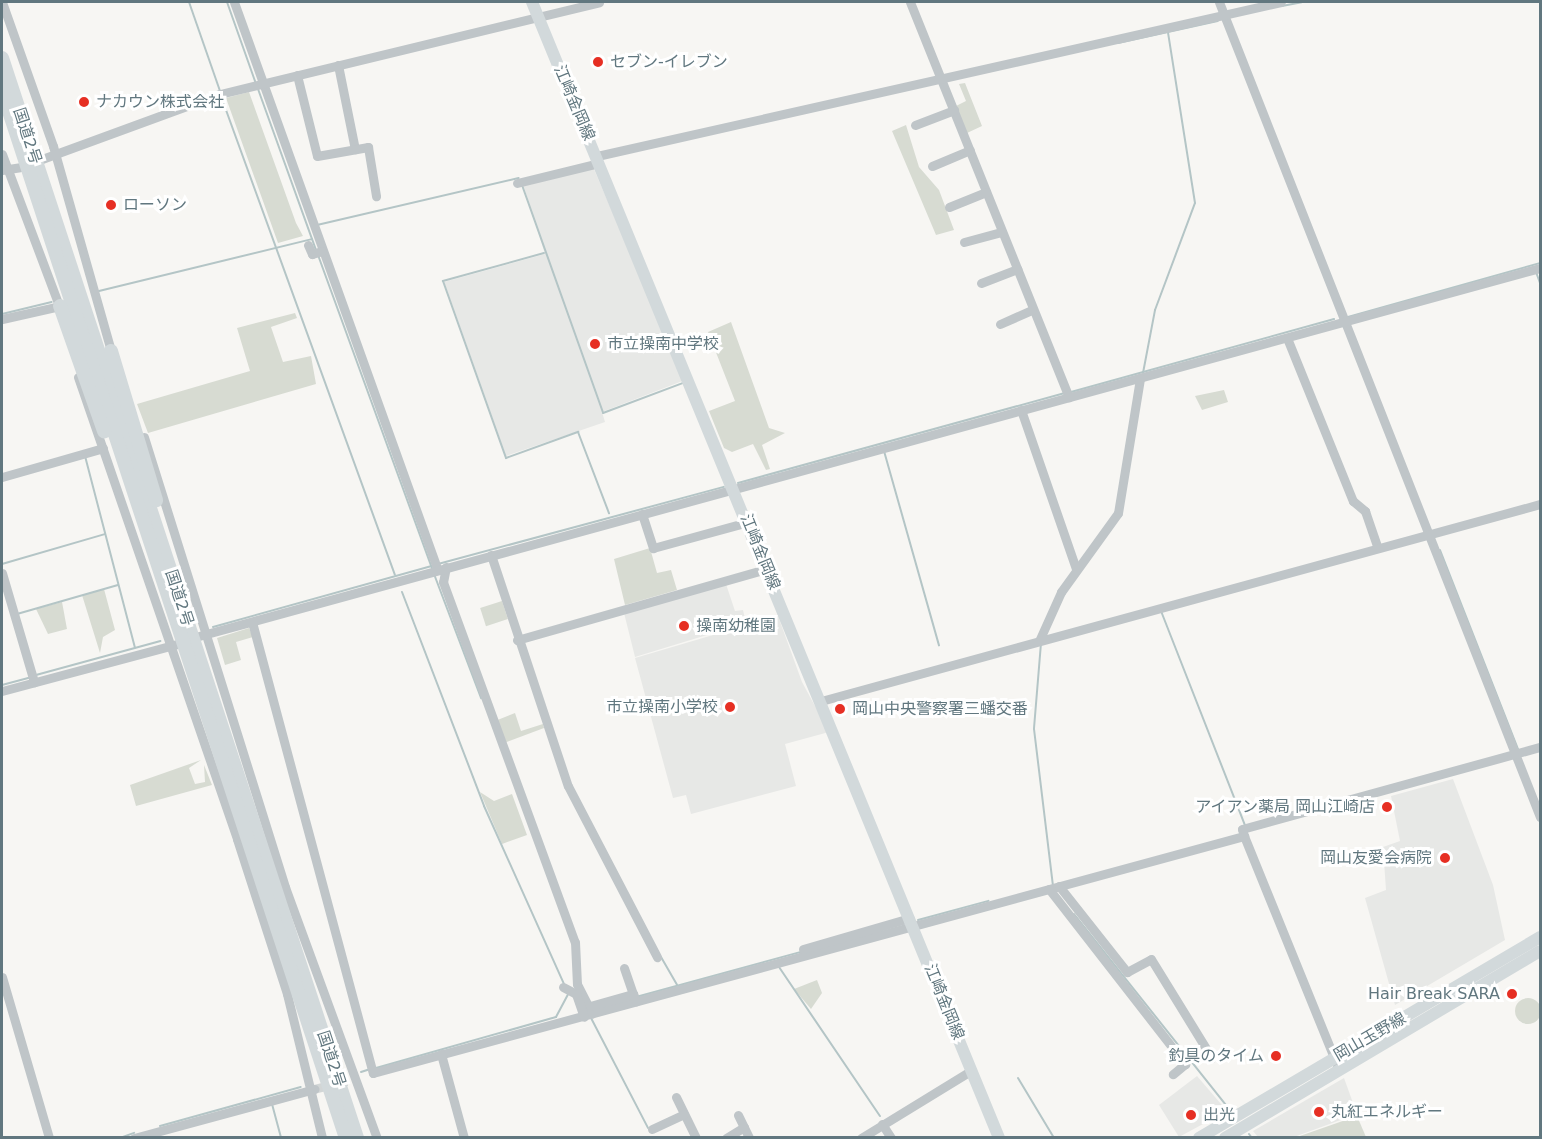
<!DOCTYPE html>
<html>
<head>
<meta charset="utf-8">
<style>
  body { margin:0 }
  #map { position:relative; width:1542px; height:1139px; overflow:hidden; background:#f7f6f3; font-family:"DejaVu Sans","Noto Sans JP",sans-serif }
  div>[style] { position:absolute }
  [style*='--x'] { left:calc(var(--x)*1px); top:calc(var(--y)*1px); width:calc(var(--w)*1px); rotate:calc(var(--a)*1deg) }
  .built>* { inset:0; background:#e7e8e6 }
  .green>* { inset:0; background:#d7dbd2; transform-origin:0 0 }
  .round { border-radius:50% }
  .stream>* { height:2px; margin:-1px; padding:0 1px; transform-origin:1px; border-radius:1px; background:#b4c5c6 }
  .minor-tunnel>* { height:9px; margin-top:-4.5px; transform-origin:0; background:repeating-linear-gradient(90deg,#d2d6d6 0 9px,transparent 0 13.5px) }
  .minor>* { height:9px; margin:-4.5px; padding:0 4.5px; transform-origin:4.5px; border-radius:4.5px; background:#bfc5c8 }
  .major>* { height:12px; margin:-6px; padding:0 6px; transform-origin:6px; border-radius:6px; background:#d2d9db }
  .highway>* { height:14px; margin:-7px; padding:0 7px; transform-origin:7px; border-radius:7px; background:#d2d9db }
  .dots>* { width:16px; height:16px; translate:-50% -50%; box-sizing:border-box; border:3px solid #fff; border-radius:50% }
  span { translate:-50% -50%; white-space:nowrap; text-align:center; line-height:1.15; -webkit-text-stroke:6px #fff; paint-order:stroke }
  .poi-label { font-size:16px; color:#61777f }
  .left { translate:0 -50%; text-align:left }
  .right { translate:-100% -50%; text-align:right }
  .street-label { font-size:16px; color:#61777f }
  .frame { position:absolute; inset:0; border:3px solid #61777f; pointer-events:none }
</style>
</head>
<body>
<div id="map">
  <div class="built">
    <i style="clip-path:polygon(593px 167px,685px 380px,602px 412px,605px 422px,506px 456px,444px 282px,545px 254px,523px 184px)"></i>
    <i style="clip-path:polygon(726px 584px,735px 611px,743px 610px,746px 623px,635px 657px,624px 613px)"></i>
    <i style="clip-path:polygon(778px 616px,802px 682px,829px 732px,785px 744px,796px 786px,691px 814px,686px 795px,673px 798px,635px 658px)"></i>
    <i style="clip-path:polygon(1453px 779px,1493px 885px,1505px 940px,1395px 1005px,1365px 898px,1386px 890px,1383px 847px,1400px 841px,1391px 796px)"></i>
    <i style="clip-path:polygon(1197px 1076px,1227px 1111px,1179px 1137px,1159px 1105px)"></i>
    <i style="clip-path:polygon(1344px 1078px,1357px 1114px,1294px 1137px,1258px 1137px,1253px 1131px)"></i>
  </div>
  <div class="green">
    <i style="clip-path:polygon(965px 83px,982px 126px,967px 133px,956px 106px,966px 101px,959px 84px)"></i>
    <i style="clip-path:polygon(249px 92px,296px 223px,303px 236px,278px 243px,226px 98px)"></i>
    <i style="clip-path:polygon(906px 125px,919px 167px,939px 190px,954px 230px,936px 235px,892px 131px)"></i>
    <i style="clip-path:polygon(295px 313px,297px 318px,271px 327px,283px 362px,311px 356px,316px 384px,148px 433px,137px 404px,250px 371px,237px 328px)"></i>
    <i style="clip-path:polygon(731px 322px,769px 428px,785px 433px,762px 445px,770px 469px,766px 470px,753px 444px,732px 452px,724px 448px,709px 411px,735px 401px,708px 332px)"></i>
    <i style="clip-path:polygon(1224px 390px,1228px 402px,1202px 410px,1195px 396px)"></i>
    <i style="clip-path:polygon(650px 548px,657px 573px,671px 570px,677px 590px,625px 605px,614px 559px)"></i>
    <i style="clip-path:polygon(104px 589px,115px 630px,103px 637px,100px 653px,82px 595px)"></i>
    <i style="left:502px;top:601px;width:19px;height:23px;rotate:72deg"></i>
    <i style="clip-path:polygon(62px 602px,67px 629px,48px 634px,36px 609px)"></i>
    <i style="clip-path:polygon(249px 628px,253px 637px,236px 642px,241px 660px,225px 665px,217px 638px)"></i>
    <i style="clip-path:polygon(515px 713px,521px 731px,543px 724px,544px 728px,504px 743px,495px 721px)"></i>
    <i style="clip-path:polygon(201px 760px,189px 768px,195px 784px,205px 782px,204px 765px,212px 785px,136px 806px,130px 785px)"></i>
    <i style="clip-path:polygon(480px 792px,494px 801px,512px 794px,527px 835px,502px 844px)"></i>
    <i style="clip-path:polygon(817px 980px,822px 993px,811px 1009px,794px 989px)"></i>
    <i class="round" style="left:1515px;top:998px;width:26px;height:26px"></i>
    <i style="clip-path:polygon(1357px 1116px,1366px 1137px,1297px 1137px)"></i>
  </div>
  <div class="stream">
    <i style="--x:189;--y:2;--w:94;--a:70.8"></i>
    <i style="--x:227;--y:2;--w:87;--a:70.5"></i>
    <i style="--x:1282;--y:6;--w:20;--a:-11"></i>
    <i style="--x:1118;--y:43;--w:102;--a:-12.4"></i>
    <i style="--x:258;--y:89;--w:171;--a:70.2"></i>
    <i style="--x:222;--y:99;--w:506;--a:70.03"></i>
    <i style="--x:522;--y:185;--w:242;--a:70.4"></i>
    <i style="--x:603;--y:413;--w:85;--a:-20.6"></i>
    <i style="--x:317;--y:225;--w:207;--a:-13.1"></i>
    <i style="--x:544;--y:253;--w:105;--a:164.5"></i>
    <i style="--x:443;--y:281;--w:188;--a:70.4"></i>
    <i style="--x:506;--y:458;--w:77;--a:-19.9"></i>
    <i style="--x:578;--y:432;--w:87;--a:69.1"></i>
    <i style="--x:318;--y:255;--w:334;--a:70"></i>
    <i style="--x:1536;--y:272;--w:12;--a:70"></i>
    <i style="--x:99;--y:291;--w:219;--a:-13.7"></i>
    <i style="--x:2;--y:314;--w:51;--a:-13.5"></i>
    <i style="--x:1348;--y:317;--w:199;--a:-15.7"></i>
    <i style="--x:1143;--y:373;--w:64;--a:-79.2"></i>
    <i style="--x:1155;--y:310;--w:114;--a:-69.5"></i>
    <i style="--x:1195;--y:203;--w:172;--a:-99"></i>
    <i style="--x:1071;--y:392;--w:273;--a:-15.5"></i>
    <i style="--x:884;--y:451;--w:202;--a:74.2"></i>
    <i style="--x:85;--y:456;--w:198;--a:75.4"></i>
    <i style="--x:738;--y:483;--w:339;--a:-15.4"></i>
    <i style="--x:1440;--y:550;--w:214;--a:68.6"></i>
    <i style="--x:2;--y:564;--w:107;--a:-16.2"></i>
    <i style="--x:438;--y:564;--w:296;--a:-15.1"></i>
    <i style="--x:434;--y:574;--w:133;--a:69.2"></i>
    <i style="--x:402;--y:592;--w:229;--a:69"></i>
    <i style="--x:484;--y:806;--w:195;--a:65.8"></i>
    <i style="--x:1161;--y:611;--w:230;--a:68.6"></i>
    <i style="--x:17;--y:614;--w:105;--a:-16"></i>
    <i style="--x:213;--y:627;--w:227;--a:-15.6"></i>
    <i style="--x:1041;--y:643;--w:86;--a:94.7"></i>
    <i style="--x:1034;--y:729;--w:157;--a:83.1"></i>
    <i style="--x:36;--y:675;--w:129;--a:-15.3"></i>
    <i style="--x:2;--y:685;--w:30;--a:-15"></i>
    <i style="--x:1074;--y:914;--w:249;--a:51.5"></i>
    <i style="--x:918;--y:920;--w:73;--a:-15.2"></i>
    <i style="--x:661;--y:957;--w:32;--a:60"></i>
    <i style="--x:779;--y:967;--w:180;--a:55.9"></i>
    <i style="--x:636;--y:997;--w:171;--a:-15.3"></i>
    <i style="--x:590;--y:1016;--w:126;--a:62.6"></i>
    <i style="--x:376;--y:1068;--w:187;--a:-15.8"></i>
    <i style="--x:556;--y:1017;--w:26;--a:-62"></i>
    <i style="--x:361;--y:1072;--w:9;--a:-18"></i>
    <i style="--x:1018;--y:1078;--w:70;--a:59"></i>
    <i style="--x:272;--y:1104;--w:35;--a:75"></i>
    <i style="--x:160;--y:1126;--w:146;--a:-15.5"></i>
    <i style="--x:1249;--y:1134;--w:5;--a:53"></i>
    <i style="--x:120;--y:1138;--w:15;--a:-20"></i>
  </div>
  <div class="minor-tunnel">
    <i style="--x:314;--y:1089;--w:34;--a:-14"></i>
  </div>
  <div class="minor">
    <i style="--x:2;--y:2;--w:153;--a:70.5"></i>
    <i style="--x:53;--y:146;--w:216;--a:74.2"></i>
    <i style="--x:234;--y:2;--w:601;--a:70.27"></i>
    <i style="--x:910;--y:2;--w:426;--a:68.1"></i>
    <i style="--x:1219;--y:2;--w:876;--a:68.5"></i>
    <i style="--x:338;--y:65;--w:86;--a:78.6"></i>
    <i style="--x:297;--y:75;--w:83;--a:76.1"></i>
    <i style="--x:317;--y:156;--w:52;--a:-10"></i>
    <i style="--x:368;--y:147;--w:50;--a:80.7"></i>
    <i style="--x:915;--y:125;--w:42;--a:-21"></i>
    <i style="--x:2;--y:154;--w:168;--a:69.4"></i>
    <i style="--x:597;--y:156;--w:701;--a:-12.69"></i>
    <i style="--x:42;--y:159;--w:189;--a:-20.1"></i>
    <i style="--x:220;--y:94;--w:390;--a:-13.6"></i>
    <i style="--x:932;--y:166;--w:41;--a:-22.8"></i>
    <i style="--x:2;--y:170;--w:18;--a:-9"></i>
    <i style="--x:517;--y:183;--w:84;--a:-13.7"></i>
    <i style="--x:949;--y:207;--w:40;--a:-22"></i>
    <i style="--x:964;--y:242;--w:39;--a:-15"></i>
    <i style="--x:308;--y:245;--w:10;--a:66"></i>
    <i style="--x:312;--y:254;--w:10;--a:-17"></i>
    <i style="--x:981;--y:283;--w:39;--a:-21"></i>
    <i style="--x:2;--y:319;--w:59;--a:-12.6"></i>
    <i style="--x:1000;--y:324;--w:35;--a:-24"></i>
    <i style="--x:1287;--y:338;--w:176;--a:68"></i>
    <i style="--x:1353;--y:501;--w:16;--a:40"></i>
    <i style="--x:1365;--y:511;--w:39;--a:71"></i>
    <i style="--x:78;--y:377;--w:489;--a:71"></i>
    <i style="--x:237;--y:839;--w:163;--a:72.1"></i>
    <i style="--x:287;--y:994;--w:148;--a:76.3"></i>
    <i style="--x:1021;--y:410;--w:168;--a:70.9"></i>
    <i style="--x:144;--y:437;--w:472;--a:72.6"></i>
    <i style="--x:285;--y:887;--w:267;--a:69.9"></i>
    <i style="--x:2;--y:477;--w:105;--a:-16"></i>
    <i style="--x:642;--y:514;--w:36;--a:72"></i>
    <i style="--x:653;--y:548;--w:98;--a:-15.3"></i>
    <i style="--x:491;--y:555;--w:243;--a:71.6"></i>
    <i style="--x:568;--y:786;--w:193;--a:62.5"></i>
    <i style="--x:446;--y:567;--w:15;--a:101"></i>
    <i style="--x:443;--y:582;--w:383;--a:69.9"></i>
    <i style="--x:575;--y:942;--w:42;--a:87.3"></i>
    <i style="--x:577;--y:984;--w:33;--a:63"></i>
    <i style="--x:2;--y:573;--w:114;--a:73.6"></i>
    <i style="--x:252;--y:622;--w:467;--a:75"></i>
    <i style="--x:373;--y:1073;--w:903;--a:-15.22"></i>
    <i style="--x:1244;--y:836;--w:7;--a:-106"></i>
    <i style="--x:1242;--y:829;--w:309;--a:-15.4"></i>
    <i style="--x:199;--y:636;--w:1391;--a:-15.35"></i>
    <i style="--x:517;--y:640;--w:260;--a:-15.9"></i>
    <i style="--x:1039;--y:641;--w:54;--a:-65.8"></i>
    <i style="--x:1061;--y:592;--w:97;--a:-54.2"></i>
    <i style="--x:1118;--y:513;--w:137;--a:-80.7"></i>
    <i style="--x:2;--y:691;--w:181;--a:-15"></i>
    <i style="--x:821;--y:701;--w:745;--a:-15.32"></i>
    <i style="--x:1244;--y:836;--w:253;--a:67.9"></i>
    <i style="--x:1059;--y:886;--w:110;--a:51.7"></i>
    <i style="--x:1127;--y:972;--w:27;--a:-28"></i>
    <i style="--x:1151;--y:959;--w:116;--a:58.4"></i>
    <i style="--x:1049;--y:889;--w:222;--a:52.1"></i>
    <i style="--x:1185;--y:1064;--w:16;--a:140"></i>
    <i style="--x:803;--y:949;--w:111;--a:-16.2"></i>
    <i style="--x:624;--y:968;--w:28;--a:71"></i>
    <i style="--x:2;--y:977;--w:168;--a:73.7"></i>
    <i style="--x:563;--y:987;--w:15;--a:28"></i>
    <i style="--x:576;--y:994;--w:24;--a:71"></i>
    <i style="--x:590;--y:1006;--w:45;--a:-15.6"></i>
    <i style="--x:633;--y:994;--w:8;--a:67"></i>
    <i style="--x:441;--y:1054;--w:87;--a:74.7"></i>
    <i style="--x:676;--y:1097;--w:46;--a:64"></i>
    <i style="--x:738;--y:1115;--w:25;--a:64"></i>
    <i style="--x:882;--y:1124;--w:17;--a:57"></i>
    <i style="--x:652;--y:1129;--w:35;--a:-25"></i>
    <i style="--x:134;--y:1138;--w:187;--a:-15.2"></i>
    <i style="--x:726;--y:1138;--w:21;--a:-31"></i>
    <i style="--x:861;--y:1138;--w:130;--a:-31.5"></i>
  </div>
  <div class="major">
    <i style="--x:532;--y:2;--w:1228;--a:67.65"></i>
    <i style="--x:1199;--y:1138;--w:396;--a:-30.5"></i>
    <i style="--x:1225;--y:1138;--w:366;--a:-30.7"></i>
  </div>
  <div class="highway">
    <i style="--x:2;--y:58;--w:1137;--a:71.8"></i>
    <i style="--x:2;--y:90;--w:1103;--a:71.83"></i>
    <i style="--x:60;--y:306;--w:133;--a:70.6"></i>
    <i style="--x:111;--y:351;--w:156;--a:73.2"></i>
  </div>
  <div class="dots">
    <i style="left:598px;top:62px;background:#e62f23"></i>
    <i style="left:84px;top:102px;background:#e62f23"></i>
    <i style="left:111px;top:205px;background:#e62f23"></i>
    <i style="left:595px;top:344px;background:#e62f23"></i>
    <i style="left:684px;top:626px;background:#e62f23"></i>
    <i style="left:730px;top:707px;background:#e62f23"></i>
    <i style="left:840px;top:709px;background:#e62f23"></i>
    <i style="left:1387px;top:807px;background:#e62f23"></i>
    <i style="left:1445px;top:858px;background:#e62f23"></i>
    <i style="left:1512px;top:994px;background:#e62f23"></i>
    <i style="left:1276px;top:1056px;background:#e62f23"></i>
    <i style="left:1319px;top:1112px;background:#e62f23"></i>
    <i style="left:1191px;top:1115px;background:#e62f23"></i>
  </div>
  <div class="poi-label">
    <span class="left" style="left:610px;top:62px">セブン-イレブン</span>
    <span class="left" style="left:96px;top:102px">ナカウン株式会社</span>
    <span class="left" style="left:123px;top:205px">ローソン</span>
    <span class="left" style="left:607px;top:344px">市立操南中学校</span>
    <span class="left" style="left:696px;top:626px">操南幼稚園</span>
    <span class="right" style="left:718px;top:707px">市立操南小学校</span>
    <span class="left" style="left:852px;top:709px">岡山中央警察署三蟠交番</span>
    <span class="right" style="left:1375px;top:807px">アイアン薬局 岡山江崎店</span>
    <span class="right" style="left:1432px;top:858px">岡山友愛会病院</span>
    <span class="right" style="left:1500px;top:994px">Hair Break SARA</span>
    <span class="right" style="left:1264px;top:1056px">釣具のタイム</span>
    <span class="left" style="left:1331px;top:1112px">丸紅エネルギー</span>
    <span class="left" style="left:1203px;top:1115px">出光</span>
  </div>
  <div class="street-label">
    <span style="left:574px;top:103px;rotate:67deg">江崎金岡線</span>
    <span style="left:27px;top:136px;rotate:72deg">国道2号</span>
    <span style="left:760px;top:552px;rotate:68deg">江崎金岡線</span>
    <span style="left:179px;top:598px;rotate:72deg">国道2号</span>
    <span style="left:944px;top:1002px;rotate:68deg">江崎金岡線</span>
    <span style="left:1370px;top:1037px;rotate:-30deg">岡山玉野線</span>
    <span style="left:331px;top:1059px;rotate:72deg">国道2号</span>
  </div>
  <div class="frame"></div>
</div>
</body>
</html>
